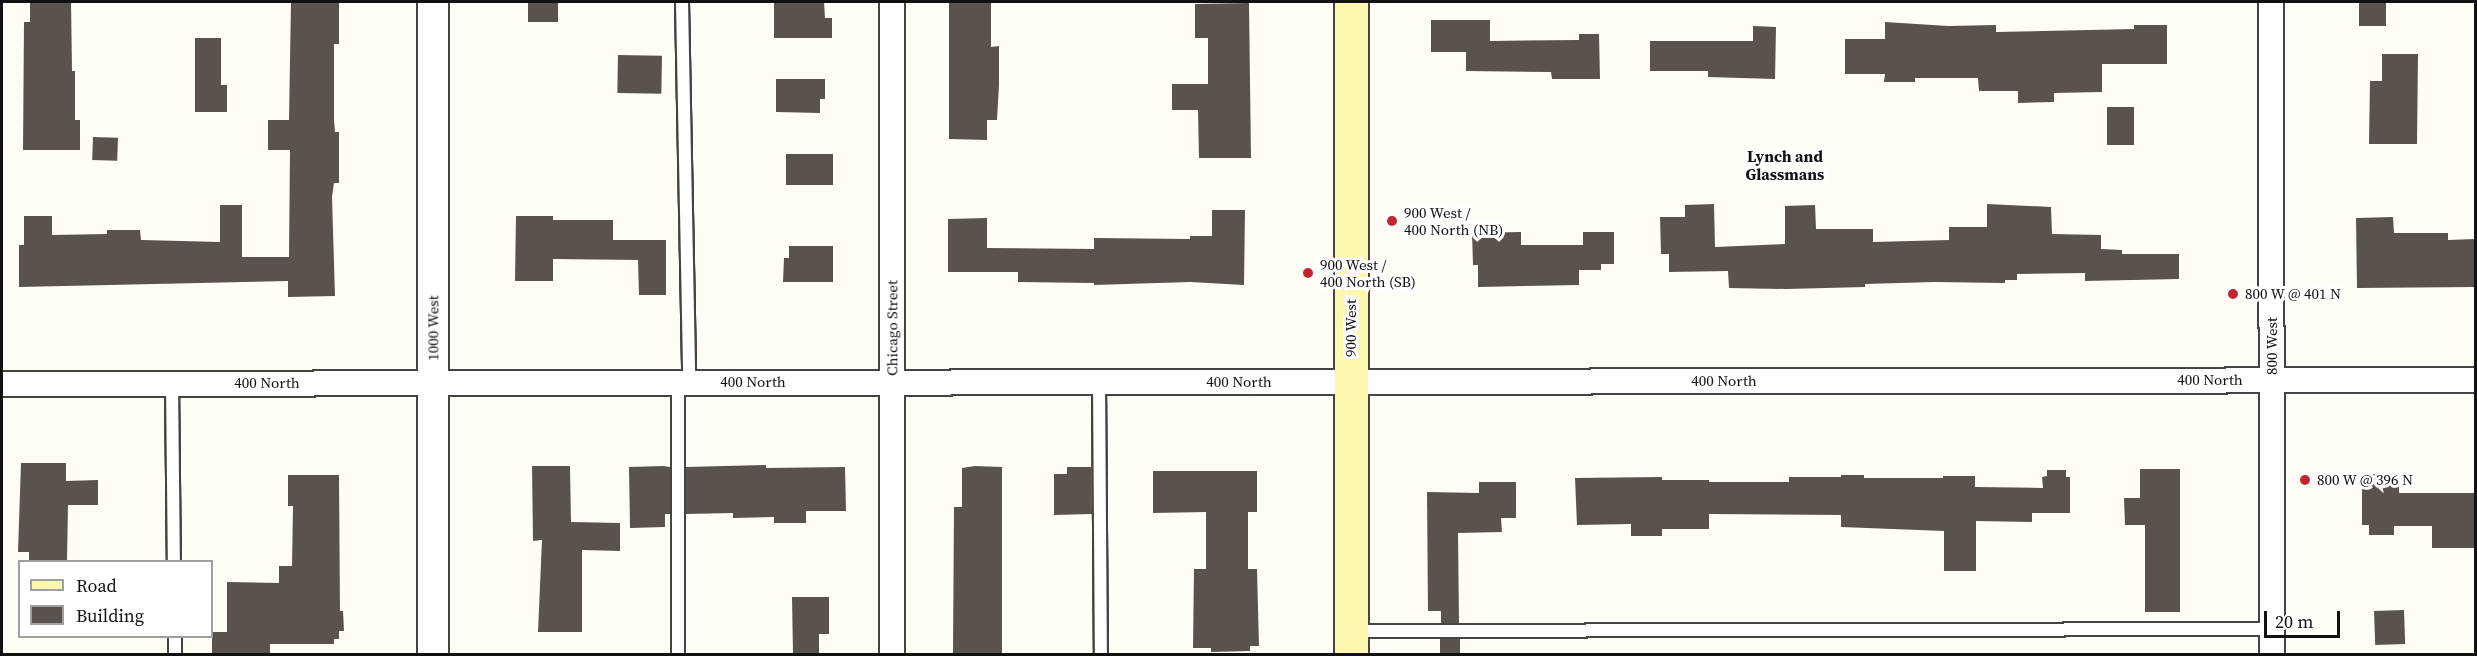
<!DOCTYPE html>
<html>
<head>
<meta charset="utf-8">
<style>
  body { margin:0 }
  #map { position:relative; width:2477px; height:656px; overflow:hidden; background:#fffdf5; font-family:"Source Serif 4",serif }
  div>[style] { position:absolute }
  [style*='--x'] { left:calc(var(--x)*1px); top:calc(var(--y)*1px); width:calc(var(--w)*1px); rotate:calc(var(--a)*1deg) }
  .building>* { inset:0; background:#5a524d; transform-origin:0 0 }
  .roads { filter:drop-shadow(2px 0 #444) drop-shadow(-2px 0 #444) drop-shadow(0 2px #444) drop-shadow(0 -2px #444) }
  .service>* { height:12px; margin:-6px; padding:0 6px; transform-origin:6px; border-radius:6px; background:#fff }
  .minor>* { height:24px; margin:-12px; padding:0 12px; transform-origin:12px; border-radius:12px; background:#fff }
  .tertiary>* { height:30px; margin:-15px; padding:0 15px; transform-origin:15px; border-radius:15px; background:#fff }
  .secondary>* { height:33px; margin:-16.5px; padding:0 16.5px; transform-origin:16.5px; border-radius:16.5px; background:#fff6b0 }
  .dots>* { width:16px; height:16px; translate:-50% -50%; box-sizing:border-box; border:3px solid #fff; border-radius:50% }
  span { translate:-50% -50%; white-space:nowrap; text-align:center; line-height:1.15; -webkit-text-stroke:6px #fff; paint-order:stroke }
  .poi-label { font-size:15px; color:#111 }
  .left { translate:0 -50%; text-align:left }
  .street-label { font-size:15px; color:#111 }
  .neighbourhood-label { font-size:16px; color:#111; font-weight:700 }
  .frame { position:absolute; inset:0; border:3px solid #111; pointer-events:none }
  .legend { position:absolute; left:18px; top:560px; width:195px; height:78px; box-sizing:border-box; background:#fff; border:2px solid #a0a0a0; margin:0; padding:8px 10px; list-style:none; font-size:18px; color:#111 }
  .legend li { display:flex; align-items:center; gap:12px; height:30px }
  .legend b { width:30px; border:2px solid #a0a0a0 }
  .scale { position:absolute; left:2264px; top:611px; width:76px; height:27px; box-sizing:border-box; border:3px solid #111; border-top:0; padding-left:8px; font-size:18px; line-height:21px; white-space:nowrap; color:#111; -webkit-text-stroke:4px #fff; paint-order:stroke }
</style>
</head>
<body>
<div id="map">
  <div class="building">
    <i style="clip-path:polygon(30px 2px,71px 2px,72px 71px,75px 71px,75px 120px,80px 120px,80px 150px,23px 150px,24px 22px,30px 22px)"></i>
    <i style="clip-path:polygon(291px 2px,339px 2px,339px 44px,334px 44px,334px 120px,335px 132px,339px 132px,339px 183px,334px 183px,332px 197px,335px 296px,288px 297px,288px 281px,19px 287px,19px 245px,24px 245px,24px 216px,52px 216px,52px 235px,107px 234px,107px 230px,140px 230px,141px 240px,220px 242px,220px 205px,242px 205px,242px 257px,289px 257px,290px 150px,268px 150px,268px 120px,289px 120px)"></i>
    <i style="left:528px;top:2px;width:30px;height:20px"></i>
    <i style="clip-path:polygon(774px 2px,824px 2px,825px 18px,832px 18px,832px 38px,774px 38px)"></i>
    <i style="clip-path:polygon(949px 2px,991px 2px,991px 47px,999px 46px,999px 85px,997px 120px,987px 120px,987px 140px,949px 139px)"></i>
    <i style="left:2359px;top:2px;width:27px;height:24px"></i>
    <i style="clip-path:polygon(1249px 3px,1251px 158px,1199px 158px,1198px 110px,1172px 110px,1172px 84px,1208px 84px,1208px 38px,1195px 38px,1195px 4px)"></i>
    <i style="clip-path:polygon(1431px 20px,1490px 20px,1490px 41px,1579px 40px,1579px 34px,1599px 34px,1600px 79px,1552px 79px,1551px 72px,1466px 71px,1466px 52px,1431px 52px)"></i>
    <i style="clip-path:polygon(1885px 22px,1948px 26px,1996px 25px,1996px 32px,2134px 29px,2134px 25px,2167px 25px,2167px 64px,2102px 64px,2102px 92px,2054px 93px,2054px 102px,2018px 103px,2018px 91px,1979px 91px,1978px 78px,1915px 78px,1915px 82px,1884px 82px,1885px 74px,1845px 74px,1845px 39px,1885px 39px)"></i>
    <i style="clip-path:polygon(1753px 26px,1776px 27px,1775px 79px,1708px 77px,1708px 71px,1650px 71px,1650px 41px,1753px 41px)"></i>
    <i style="clip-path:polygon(195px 38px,221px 38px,221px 85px,227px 85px,227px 112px,195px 112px)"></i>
    <i style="clip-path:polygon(2382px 54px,2418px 54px,2417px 144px,2369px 144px,2370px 81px,2382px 81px)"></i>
    <i style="left:618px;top:55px;width:44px;height:38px;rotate:1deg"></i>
    <i style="clip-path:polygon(776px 79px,825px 79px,825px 99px,820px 99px,820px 113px,776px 112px)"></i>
    <i style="left:2107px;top:107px;width:27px;height:38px"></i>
    <i style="left:93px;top:137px;width:25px;height:23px;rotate:2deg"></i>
    <i style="left:786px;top:154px;width:47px;height:31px"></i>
    <i style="clip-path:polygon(1714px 204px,1715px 247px,1785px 244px,1785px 206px,1815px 205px,1816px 229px,1873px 229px,1873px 242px,1949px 240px,1949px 227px,1987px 227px,1987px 204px,2051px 207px,2052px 234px,2101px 235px,2101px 249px,2122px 250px,2122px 254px,2179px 254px,2179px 279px,2085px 281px,2085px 273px,2017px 274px,2017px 280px,2005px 280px,2005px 283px,1934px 282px,1865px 284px,1865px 287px,1786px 289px,1729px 288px,1728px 271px,1669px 272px,1669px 254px,1661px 254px,1660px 217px,1685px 217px,1685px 205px)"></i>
    <i style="clip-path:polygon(1212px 210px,1245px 210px,1244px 285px,1190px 282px,1094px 285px,1094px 283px,1018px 282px,1018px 272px,948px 272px,948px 219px,987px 218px,987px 248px,1094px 249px,1094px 238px,1190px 239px,1190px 236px,1212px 236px)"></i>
    <i style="clip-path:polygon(516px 216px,553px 216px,553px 220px,613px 220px,613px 240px,666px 240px,666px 295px,639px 295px,638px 260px,553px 259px,553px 281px,515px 281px)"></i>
    <i style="clip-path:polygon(2393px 217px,2394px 233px,2448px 233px,2448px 240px,2475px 239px,2475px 287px,2357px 288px,2356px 218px)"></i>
    <i style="clip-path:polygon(1521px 232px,1521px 245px,1583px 245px,1583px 232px,1614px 232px,1614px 264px,1601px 264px,1601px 270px,1579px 270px,1579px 285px,1478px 287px,1478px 265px,1473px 265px,1472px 233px)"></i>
    <i style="clip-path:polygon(789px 246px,833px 246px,833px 282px,783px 282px,784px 258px,789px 258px)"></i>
    <i style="clip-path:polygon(21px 463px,66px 463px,66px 481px,98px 480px,98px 505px,68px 505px,67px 561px,29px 561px,29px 552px,18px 552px)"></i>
    <i style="clip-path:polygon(766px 465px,766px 468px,845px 467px,846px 511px,806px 511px,806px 523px,774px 523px,774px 517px,733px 518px,733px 513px,686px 514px,686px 467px)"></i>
    <i style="clip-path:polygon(532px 466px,570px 466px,571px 522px,620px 523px,620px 551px,582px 550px,582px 632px,538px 632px,542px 540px,533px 541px)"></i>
    <i style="clip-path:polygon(663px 466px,670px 467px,670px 514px,665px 514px,665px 527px,630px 528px,629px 467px)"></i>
    <i style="clip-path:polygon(975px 466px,1002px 467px,1002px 654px,953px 654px,954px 507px,962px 507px,962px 468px)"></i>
    <i style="clip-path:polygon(1067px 467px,1091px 467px,1092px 514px,1054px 515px,1054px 474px,1067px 474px)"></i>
    <i style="clip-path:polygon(2140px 469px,2180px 469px,2180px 612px,2145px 612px,2145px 525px,2125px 525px,2124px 498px,2140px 498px)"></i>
    <i style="clip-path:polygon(2047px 470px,2066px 470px,2066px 477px,2070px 477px,2070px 513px,2032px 513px,2032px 522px,1976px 521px,1976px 571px,1944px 571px,1944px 531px,1841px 527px,1841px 515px,1709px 514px,1709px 529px,1662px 529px,1662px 536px,1631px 536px,1631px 524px,1577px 525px,1575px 478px,1662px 477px,1662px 480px,1709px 480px,1709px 482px,1789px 482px,1789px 477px,1841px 477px,1841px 475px,1864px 475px,1864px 478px,1943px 478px,1943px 476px,1975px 476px,1975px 487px,2043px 488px,2042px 477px,2047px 476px)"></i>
    <i style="clip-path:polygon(1153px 471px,1257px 471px,1257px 512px,1248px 512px,1248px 569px,1257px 569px,1259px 646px,1250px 646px,1250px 651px,1211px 652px,1211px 648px,1193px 648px,1194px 569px,1206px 569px,1206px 512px,1153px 513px)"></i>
    <i style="clip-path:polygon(2362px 474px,2399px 474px,2399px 493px,2475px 493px,2475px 548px,2432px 548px,2432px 526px,2394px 526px,2394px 535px,2369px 535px,2369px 525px,2362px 525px)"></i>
    <i style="clip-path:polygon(288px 475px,339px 475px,340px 611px,343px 611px,344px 631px,339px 631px,339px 639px,334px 639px,334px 644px,270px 644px,270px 654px,212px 654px,212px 632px,227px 632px,227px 582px,279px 583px,279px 566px,292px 566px,293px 506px,288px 506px)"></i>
    <i style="clip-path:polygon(1479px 482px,1516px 482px,1516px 518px,1501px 518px,1502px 532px,1458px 533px,1459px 623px,1441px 623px,1441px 611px,1428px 611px,1427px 492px,1479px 493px)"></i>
    <i style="clip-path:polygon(792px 597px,829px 597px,829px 634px,819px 634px,819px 654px,793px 654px)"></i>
    <i style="left:2404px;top:610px;width:34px;height:30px;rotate:88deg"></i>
    <i style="left:1440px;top:639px;width:20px;height:15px"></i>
  </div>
  <div class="roads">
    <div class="service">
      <i style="--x:682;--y:2;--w:381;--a:88.9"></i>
      <i style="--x:1099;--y:382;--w:272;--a:89.6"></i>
      <i style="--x:172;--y:383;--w:179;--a:89.4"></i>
      <i style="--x:678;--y:383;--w:271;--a:90"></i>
      <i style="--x:1352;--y:631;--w:920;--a:-0.12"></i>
      <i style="--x:175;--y:636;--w:18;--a:90"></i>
    </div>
    <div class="minor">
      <i style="--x:892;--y:2;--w:652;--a:90"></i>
      <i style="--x:2271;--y:2;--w:652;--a:89.91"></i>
      <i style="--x:2;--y:384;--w:2474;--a:-0.09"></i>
    </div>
    <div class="tertiary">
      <i style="--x:433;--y:2;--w:652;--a:90"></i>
    </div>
    <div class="secondary">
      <i style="--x:1351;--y:654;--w:652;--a:-90"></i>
    </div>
  </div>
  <div class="dots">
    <i style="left:1392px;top:221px;background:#c4262e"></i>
    <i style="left:1308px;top:273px;background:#c4262e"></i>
    <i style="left:2233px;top:294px;background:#c4262e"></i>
    <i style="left:2305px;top:480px;background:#c4262e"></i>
  </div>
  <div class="poi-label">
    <span class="left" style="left:1404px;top:221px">900 West /<br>400 North (NB)</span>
    <span class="left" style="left:1320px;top:273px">900 West /<br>400 North (SB)</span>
    <span class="left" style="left:2245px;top:294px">800 W @ 401 N</span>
    <span class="left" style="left:2317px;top:480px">800 W @ 396 N</span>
  </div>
  <div class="street-label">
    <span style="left:433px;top:328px;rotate:-90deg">1000 West</span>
    <span style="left:892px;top:328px;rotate:-90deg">Chicago Street</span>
    <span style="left:1351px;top:328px;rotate:-90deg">900 West</span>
    <span style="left:2272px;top:346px;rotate:-90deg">800 West</span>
    <span style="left:2210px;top:380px">400 North</span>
    <span style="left:1724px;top:381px">400 North</span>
    <span style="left:753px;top:382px">400 North</span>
    <span style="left:1239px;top:382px">400 North</span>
    <span style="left:267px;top:383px">400 North</span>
  </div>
  <div class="neighbourhood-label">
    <span style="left:1785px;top:165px">Lynch and<br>Glassmans</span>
  </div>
  <div class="frame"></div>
  <ul class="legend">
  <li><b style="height:8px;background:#fff6b0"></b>Road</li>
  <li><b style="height:16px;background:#5a524d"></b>Building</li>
  </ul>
  <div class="scale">20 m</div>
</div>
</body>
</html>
